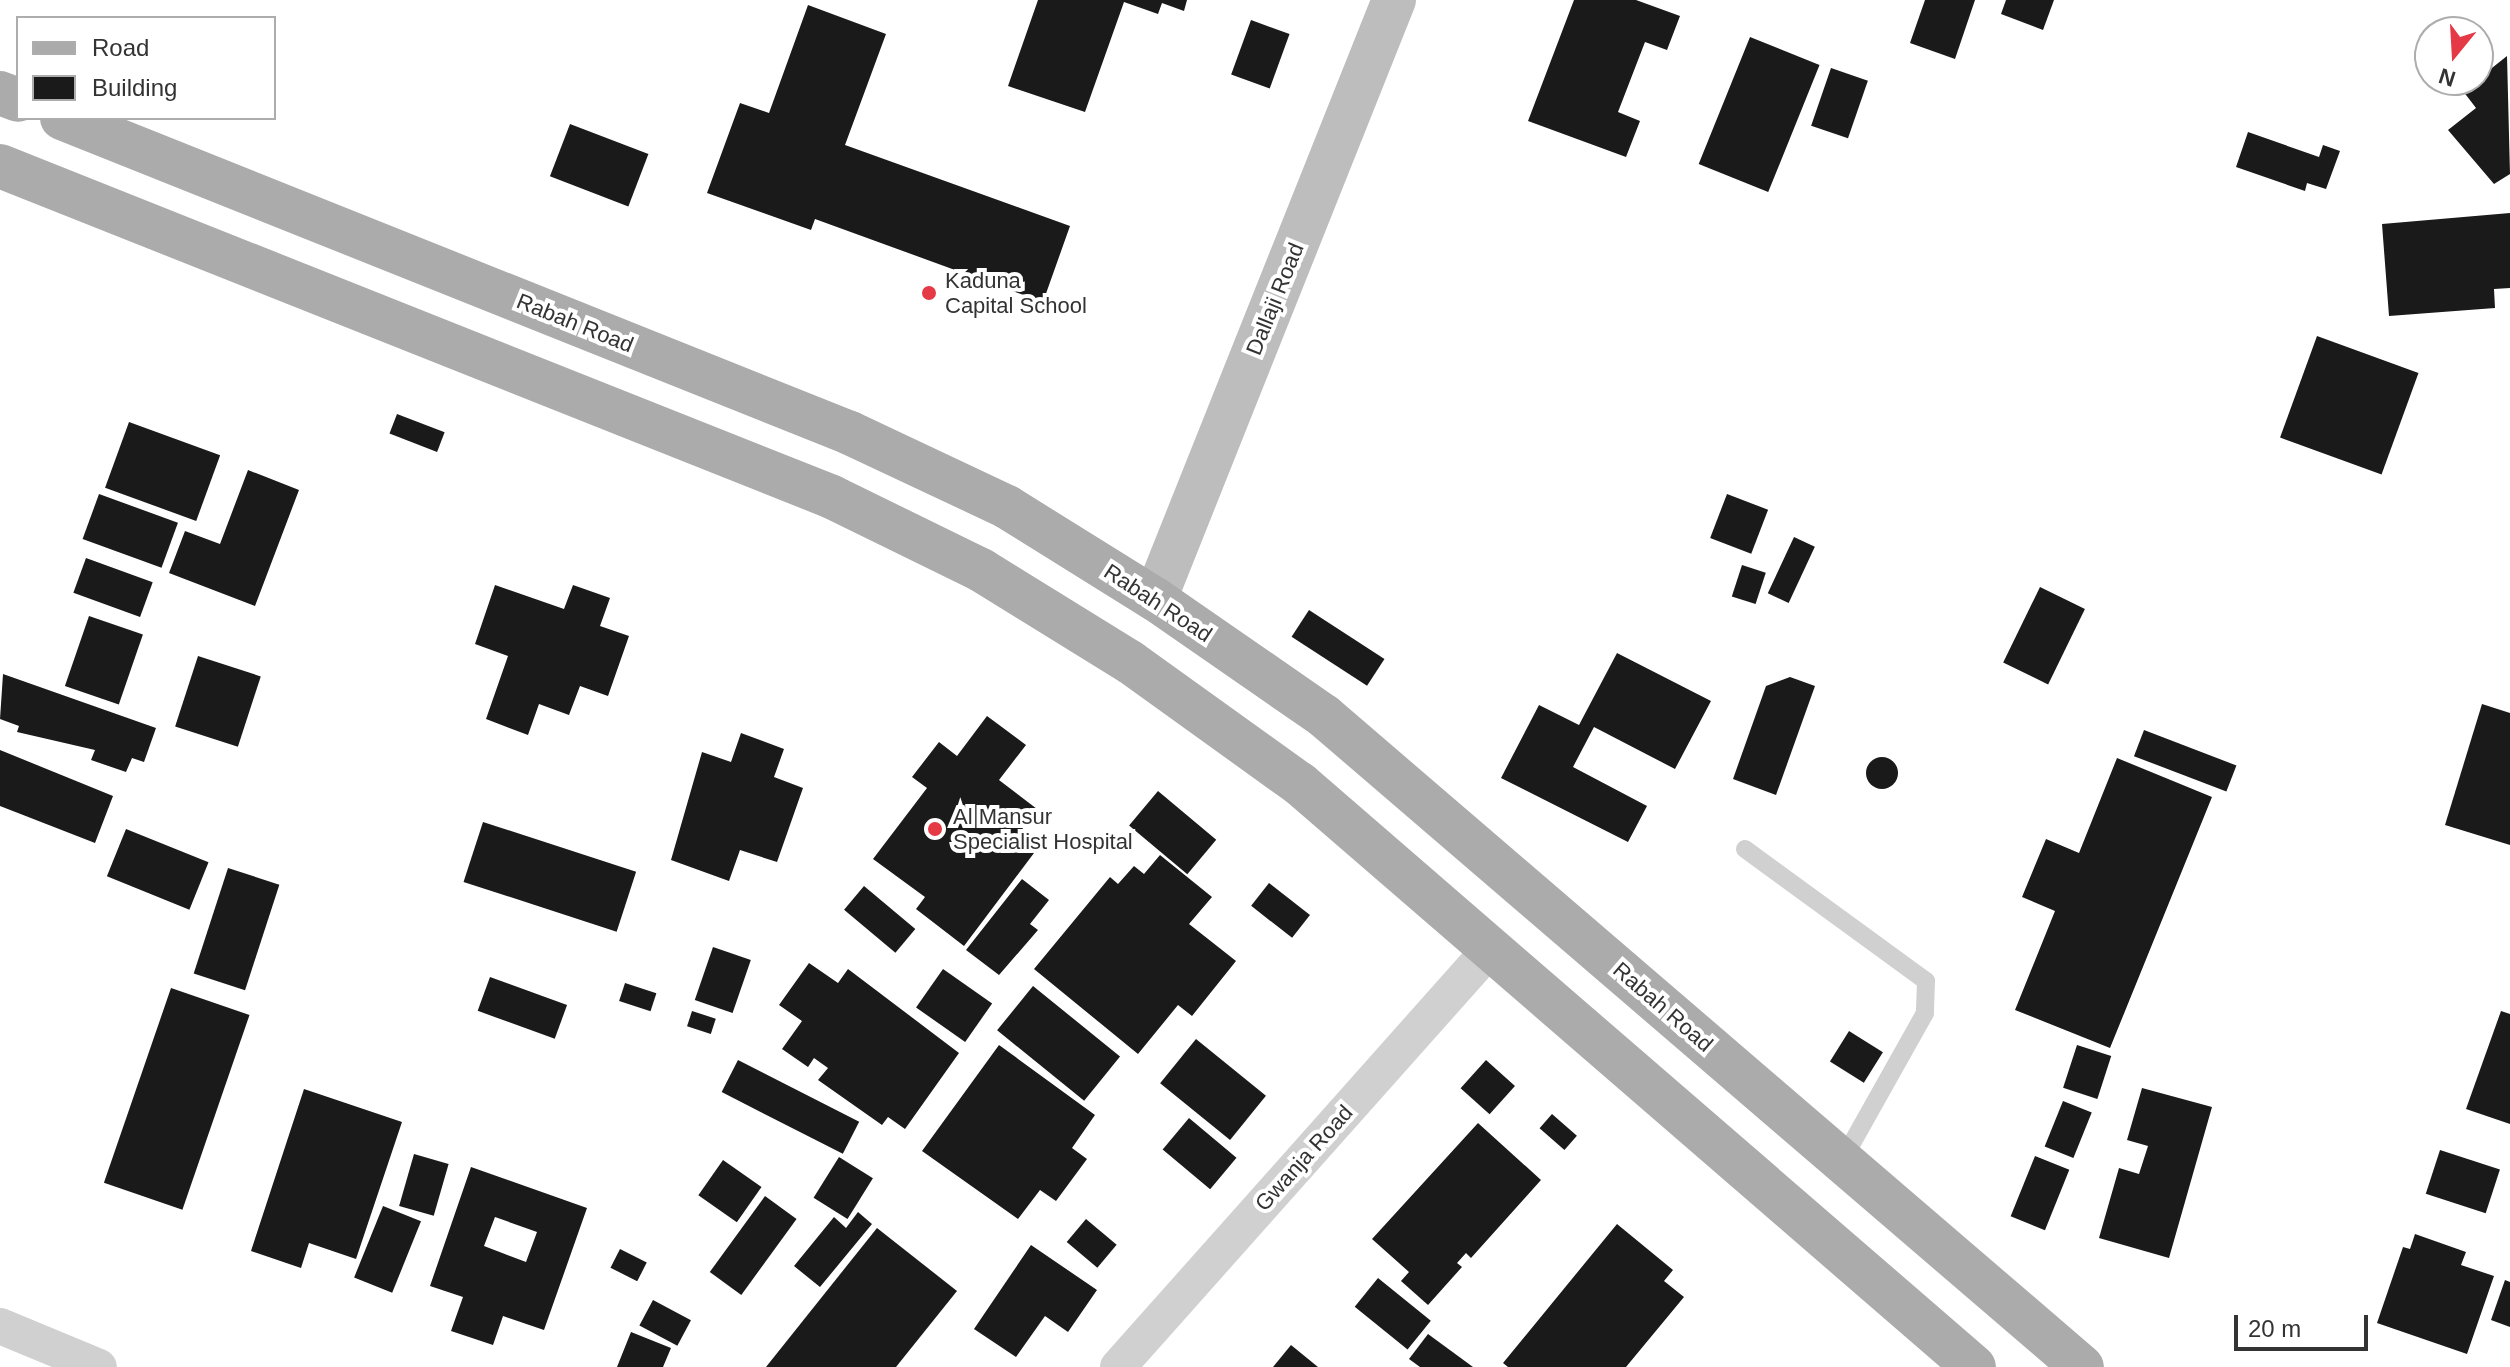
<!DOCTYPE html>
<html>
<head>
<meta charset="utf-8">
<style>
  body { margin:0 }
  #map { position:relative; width:2510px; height:1367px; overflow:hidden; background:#fff; font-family:Arial,sans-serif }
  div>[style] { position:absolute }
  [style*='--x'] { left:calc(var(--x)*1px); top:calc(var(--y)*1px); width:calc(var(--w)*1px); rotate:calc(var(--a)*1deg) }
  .building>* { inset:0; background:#1a1a1a; transform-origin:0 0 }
  .round { border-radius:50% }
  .lane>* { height:18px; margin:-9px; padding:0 9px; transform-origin:9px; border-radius:9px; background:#d0d0d0 }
  .street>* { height:36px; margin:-18px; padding:0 18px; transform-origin:18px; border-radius:18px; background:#d0d0d0 }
  .secondary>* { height:44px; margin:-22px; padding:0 22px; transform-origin:22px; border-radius:22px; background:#bdbdbd }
  .primary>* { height:44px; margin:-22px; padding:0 22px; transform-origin:22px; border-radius:22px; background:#ababab }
  .dots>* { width:22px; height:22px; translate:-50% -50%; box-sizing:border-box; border:4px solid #fff; border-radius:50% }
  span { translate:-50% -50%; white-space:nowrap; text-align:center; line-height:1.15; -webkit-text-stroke:8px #fff; paint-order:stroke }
  .poi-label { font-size:22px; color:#333 }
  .left { translate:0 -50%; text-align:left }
  .street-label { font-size:22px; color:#333 }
  .legend { position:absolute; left:16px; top:16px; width:260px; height:104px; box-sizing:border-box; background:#fff; border:2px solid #adadad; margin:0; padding:10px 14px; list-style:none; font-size:24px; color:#333 }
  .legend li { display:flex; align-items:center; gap:16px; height:40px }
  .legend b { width:40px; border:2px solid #adadad }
  .north { position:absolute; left:2414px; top:16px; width:80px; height:80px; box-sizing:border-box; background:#fff; border:2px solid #adadad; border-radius:50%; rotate:198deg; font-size:22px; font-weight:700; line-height:32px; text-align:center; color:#333 }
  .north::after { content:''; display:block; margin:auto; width:28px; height:36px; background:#e63946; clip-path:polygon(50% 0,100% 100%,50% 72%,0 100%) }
  .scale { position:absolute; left:2234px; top:1315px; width:134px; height:36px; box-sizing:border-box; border:4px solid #333; border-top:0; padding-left:10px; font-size:24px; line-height:28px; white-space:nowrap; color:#333; -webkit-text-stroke:6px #fff; paint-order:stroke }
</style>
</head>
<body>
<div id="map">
  <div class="building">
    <i style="clip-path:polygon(1038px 0,1187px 0,1184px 11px,1162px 3px,1158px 14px,1124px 2px,1085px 112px,1008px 86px)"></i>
    <i style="clip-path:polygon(1574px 0,1636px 0,1680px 16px,1667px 50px,1645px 42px,1618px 112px,1640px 121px,1626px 157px,1528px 121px)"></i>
    <i style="clip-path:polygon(1925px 0,1975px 0,1955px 59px,1910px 43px)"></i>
    <i style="clip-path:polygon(2006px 0,2054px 0,2043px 30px,2001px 14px)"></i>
    <i style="clip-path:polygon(808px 5px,886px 34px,845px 145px,1070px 226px,1043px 302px,815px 219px,811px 230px,707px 193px,740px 103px,769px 113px)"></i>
    <i style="left:1251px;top:20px;width:41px;height:58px;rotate:20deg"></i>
    <i style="left:1750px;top:37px;width:75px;height:137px;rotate:22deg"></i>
    <i style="clip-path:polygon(2507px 56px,2510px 174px,2494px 184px,2448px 130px,2476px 108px,2463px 91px)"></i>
    <i style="left:1831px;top:68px;width:39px;height:61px;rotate:19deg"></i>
    <i style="left:570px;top:124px;width:84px;height:56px;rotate:21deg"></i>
    <i style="clip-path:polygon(2248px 132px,2319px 157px,2323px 145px,2340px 151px,2326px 189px,2307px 183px,2305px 191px,2236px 167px)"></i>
    <i style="clip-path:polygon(2510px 213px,2510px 288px,2494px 289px,2495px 308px,2389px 316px,2382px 224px)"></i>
    <i style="left:2317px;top:336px;width:108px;height:108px;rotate:20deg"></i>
    <i style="left:397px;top:414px;width:51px;height:21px;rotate:21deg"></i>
    <i style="left:129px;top:422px;width:97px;height:70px;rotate:20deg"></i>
    <i style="clip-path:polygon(248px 470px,299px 490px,255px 606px,169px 573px,185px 531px,220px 544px)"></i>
    <i style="left:99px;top:494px;width:84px;height:48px;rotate:20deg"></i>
    <i style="left:1727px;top:494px;width:44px;height:47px;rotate:21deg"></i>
    <i style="left:1794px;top:537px;width:23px;height:62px;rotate:25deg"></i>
    <i style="left:86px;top:558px;width:71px;height:37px;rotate:20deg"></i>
    <i style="left:1742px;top:565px;width:25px;height:33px;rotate:18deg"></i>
    <i style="clip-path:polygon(495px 585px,564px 609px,573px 585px,610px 598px,600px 626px,629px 636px,608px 696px,580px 686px,569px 715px,539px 704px,528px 735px,486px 719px,508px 656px,475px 644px)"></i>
    <i style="left:2040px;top:587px;width:50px;height:84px;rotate:26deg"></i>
    <i style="left:1309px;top:610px;width:90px;height:32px;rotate:33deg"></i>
    <i style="left:89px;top:616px;width:57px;height:74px;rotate:19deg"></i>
    <i style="clip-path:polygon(1617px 653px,1711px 701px,1675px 769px,1594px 727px,1573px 767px,1647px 806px,1628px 842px,1501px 778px,1539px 705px,1579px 725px)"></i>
    <i style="left:198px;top:656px;width:66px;height:74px;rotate:18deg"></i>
    <i style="clip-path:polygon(3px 674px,156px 728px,144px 762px,132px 758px,126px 772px,91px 760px,95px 750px,17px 732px,19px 726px,0 719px)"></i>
    <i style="clip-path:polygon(1790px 677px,1815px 686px,1776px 795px,1733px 779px,1766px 686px)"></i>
    <i style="clip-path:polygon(2482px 704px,2510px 713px,2510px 845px,2445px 825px)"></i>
    <i style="clip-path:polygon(987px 716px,1026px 745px,999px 780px,1037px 809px,1015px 839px,1034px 853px,964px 946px,916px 909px,925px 897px,873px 859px,927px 788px,912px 777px,939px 742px,957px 756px)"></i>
    <i style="left:2144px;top:730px;width:99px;height:28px;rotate:21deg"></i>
    <i style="clip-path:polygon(741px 733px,784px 749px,774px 777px,803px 788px,777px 862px,740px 850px,729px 881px,671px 860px,702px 752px,731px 762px)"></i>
    <i style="clip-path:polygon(0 750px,113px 796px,95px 843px,0 806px)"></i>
    <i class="round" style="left:1866px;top:757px;width:32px;height:32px"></i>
    <i style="clip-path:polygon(2117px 758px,2212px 797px,2110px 1048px,2015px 1010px,2055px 911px,2022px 897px,2046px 839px,2079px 853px)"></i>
    <i style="left:1158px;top:791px;width:76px;height:45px;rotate:40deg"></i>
    <i style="left:483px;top:822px;width:161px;height:63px;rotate:18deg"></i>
    <i style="left:126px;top:829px;width:89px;height:51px;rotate:22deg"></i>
    <i style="clip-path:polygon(1160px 855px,1212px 897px,1189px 924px,1236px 961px,1192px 1016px,1178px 1005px,1138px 1054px,1034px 969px,1110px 877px,1118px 884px,1134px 866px,1144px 874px)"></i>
    <i style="left:228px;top:868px;width:54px;height:111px;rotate:18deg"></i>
    <i style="clip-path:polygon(1022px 879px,1049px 900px,1030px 924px,1038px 930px,999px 975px,966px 950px)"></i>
    <i style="left:1269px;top:883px;width:52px;height:29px;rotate:38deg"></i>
    <i style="left:864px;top:886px;width:67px;height:31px;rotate:40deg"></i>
    <i style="left:713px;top:947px;width:40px;height:56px;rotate:19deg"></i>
    <i style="clip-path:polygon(809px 963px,838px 983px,848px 969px,959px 1053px,905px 1129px,888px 1117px,882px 1125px,818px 1080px,828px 1068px,814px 1058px,808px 1067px,782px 1049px,802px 1021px,779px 1005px)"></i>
    <i style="left:943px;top:969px;width:60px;height:47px;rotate:35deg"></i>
    <i style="left:490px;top:977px;width:82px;height:36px;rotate:20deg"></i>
    <i style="left:625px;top:983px;width:33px;height:19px;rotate:18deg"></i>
    <i style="left:1033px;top:986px;width:112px;height:57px;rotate:39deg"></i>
    <i style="left:171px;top:988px;width:83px;height:206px;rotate:19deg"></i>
    <i style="left:692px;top:1011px;width:25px;height:16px;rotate:18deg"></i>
    <i style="clip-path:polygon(2501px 1011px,2510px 1014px,2510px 1124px,2466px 1109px)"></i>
    <i style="left:1849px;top:1031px;width:40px;height:36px;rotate:32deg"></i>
    <i style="left:1196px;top:1039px;width:90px;height:57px;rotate:39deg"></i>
    <i style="clip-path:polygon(999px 1045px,1095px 1115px,1072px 1148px,1087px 1159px,1056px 1201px,1040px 1190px,1018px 1219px,922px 1151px)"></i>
    <i style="left:2077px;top:1045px;width:36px;height:45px;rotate:18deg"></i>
    <i style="left:738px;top:1060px;width:136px;height:36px;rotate:27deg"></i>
    <i style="left:1486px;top:1060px;width:39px;height:38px;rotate:42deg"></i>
    <i style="clip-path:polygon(2142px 1088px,2212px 1107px,2169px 1258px,2099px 1238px,2119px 1168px,2139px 1174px,2148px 1146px,2127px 1140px)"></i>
    <i style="clip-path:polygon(304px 1089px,402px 1122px,356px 1259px,309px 1243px,301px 1268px,251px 1251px)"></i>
    <i style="left:2063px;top:1101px;width:31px;height:49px;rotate:22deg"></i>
    <i style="left:1552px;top:1114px;width:33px;height:19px;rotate:41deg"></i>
    <i style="left:1189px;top:1118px;width:62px;height:41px;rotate:40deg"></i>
    <i style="clip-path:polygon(1478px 1123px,1541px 1180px,1471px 1258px,1466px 1253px,1457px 1263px,1462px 1267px,1428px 1305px,1401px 1281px,1409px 1272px,1372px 1239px)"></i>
    <i style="left:2440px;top:1150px;width:63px;height:46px;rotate:18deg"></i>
    <i style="left:414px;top:1154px;width:36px;height:54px;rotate:16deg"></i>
    <i style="left:2035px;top:1156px;width:37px;height:65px;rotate:22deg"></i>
    <i style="left:839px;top:1157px;width:40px;height:48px;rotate:32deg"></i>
    <i style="left:723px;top:1160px;width:47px;height:43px;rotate:35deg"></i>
    <i style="clip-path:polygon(evenodd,471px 1167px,587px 1208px,544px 1330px,503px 1316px,493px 1345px,451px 1331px,463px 1297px,430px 1286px,471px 1167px,495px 1217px,537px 1232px,526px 1262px,484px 1246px,495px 1217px)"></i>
    <i style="left:765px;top:1196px;width:39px;height:94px;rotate:36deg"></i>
    <i style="left:383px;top:1206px;width:41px;height:77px;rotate:22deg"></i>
    <i style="clip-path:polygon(858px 1212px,872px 1224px,820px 1287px,794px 1266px,834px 1217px,846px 1228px)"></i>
    <i style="left:1086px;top:1219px;width:40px;height:30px;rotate:40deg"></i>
    <i style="clip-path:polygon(1617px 1224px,1673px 1270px,1664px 1281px,1684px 1297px,1626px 1367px,1508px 1367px,1503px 1363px)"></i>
    <i style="clip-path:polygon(877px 1228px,957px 1291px,896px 1367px,766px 1367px)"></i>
    <i style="clip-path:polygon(2415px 1234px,2466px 1252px,2461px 1265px,2494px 1276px,2467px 1354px,2377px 1323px,2403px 1247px,2410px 1249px)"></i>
    <i style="clip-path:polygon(1031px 1245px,1097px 1290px,1068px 1332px,1045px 1316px,1016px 1357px,974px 1329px)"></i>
    <i style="left:620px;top:1249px;width:30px;height:21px;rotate:27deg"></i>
    <i style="left:1378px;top:1278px;width:68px;height:37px;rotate:39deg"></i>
    <i style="clip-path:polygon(2505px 1280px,2510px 1282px,2510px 1327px,2491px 1320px)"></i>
    <i style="left:653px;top:1300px;width:43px;height:29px;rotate:28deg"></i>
    <i style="clip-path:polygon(631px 1332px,671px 1348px,663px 1367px,617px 1367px)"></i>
    <i style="clip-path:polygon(1428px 1334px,1473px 1367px,1420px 1367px,1409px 1359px)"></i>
    <i style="clip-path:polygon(1291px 1345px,1318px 1367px,1273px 1367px)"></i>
  </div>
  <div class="lane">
    <i style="--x:1745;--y:849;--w:224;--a:36.1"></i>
    <i style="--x:1926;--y:981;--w:32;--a:92"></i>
    <i style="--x:1925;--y:1013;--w:170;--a:119.3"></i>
  </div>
  <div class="street">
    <i style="--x:0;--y:1326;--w:107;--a:22.5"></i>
    <i style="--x:1118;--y:1367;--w:560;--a:-48.33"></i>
  </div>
  <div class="secondary">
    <i style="--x:1155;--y:599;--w:645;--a:-68.25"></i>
  </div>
  <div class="primary">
    <i style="--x:0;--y:93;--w:19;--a:21"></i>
    <i style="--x:62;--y:118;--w:849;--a:21.79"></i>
    <i style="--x:850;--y:433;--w:174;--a:25.2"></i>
    <i style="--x:1007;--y:507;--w:174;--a:31.9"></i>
    <i style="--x:1155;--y:599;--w:206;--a:34.7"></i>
    <i style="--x:1324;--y:716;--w:999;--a:40.66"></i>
    <i style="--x:0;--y:166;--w:895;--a:21.69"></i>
    <i style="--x:832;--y:497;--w:166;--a:26.1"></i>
    <i style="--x:981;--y:570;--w:175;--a:31.7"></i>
    <i style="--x:1130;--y:662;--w:209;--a:35.7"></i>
    <i style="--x:1300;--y:784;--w:891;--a:40.86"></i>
  </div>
  <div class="dots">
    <i style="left:929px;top:293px;background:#e63946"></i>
    <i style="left:935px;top:829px;background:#e63946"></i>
  </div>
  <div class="poi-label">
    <span class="left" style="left:945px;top:293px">Kaduna<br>Capital School</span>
    <span class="left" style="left:953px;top:829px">Al Mansur<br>Specialist Hospital</span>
  </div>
  <div class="street-label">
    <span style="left:1275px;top:299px;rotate:-68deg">Dallaji Road</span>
    <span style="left:575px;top:323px;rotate:22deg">Rabah Road</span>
    <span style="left:1158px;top:603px;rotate:33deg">Rabah Road</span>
    <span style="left:1663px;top:1007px;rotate:41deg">Rabah Road</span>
    <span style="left:1304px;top:1158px;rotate:-48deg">Gwanja Road</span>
  </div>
  <ul class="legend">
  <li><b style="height:10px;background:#ababab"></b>Road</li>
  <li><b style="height:22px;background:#1a1a1a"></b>Building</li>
  </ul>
  <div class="north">N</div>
  <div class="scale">20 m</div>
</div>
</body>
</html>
